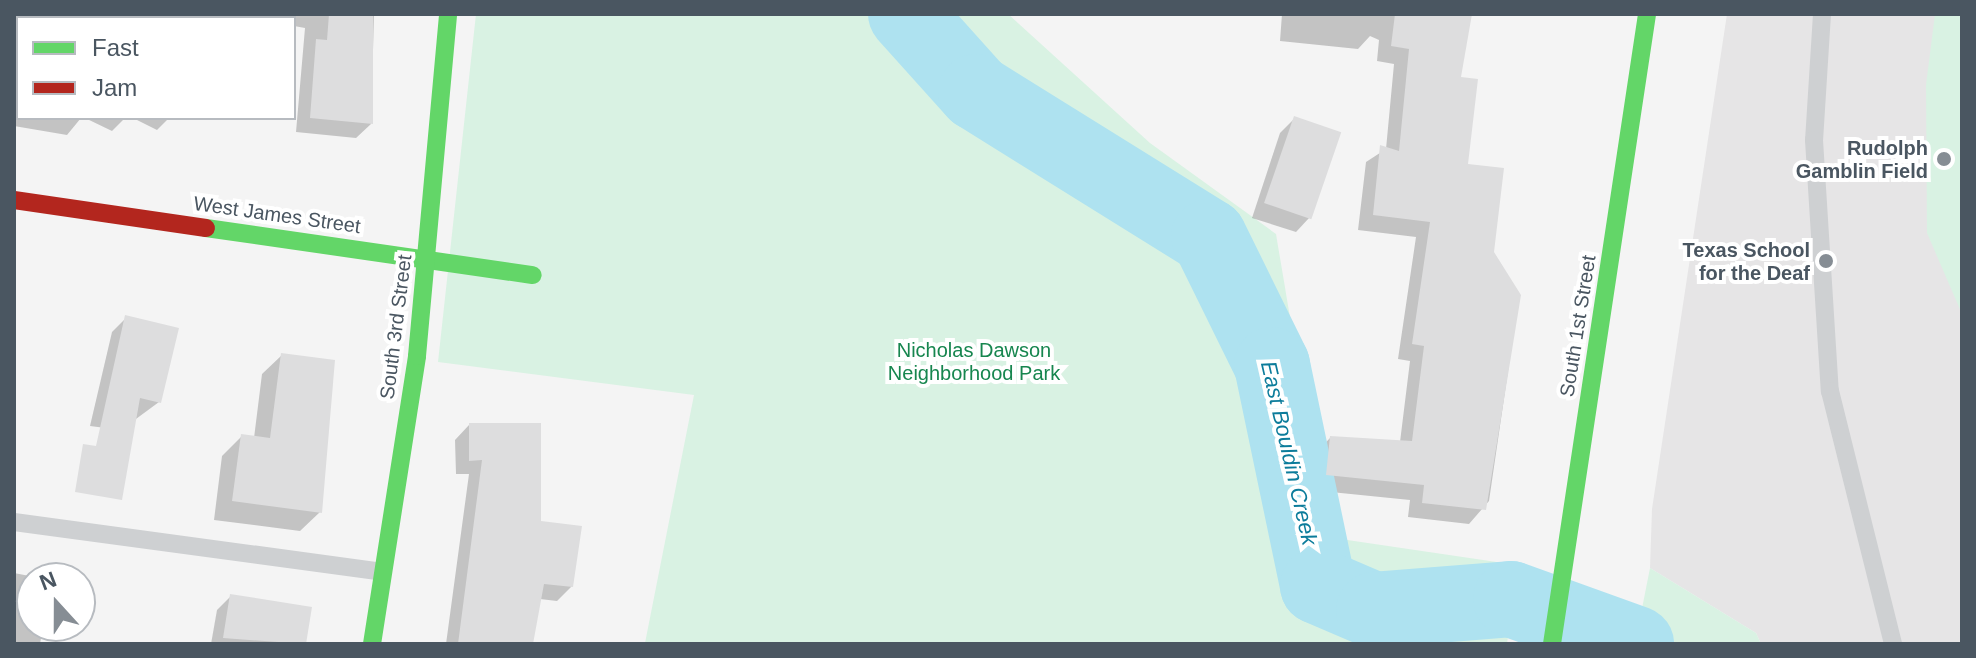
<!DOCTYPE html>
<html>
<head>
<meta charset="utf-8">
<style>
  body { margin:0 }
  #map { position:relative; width:1976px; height:658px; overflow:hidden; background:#f4f4f4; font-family:Arial,sans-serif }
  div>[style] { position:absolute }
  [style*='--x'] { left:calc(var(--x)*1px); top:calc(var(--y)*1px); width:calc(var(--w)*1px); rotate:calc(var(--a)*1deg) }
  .education>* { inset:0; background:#e6e5e6 }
  .green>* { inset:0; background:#d9f2e3 }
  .shadow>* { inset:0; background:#0003 }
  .river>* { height:76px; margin:-38px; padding:0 38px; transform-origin:38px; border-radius:38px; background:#aee2f0 }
  .building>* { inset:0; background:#ddddde; transform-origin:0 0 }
  .lane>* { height:18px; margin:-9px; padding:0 9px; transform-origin:9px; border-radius:9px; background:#ced0d2 }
  .fast>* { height:18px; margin:-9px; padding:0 9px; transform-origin:9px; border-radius:9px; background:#63d668 }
  .jam>* { height:18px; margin:-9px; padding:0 9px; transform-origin:9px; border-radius:9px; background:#b3261e }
  .dots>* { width:22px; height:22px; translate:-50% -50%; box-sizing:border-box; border:4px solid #fff; border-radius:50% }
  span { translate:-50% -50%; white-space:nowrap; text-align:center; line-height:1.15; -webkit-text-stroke:8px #fff; paint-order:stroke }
  .poi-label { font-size:20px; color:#4a5661; font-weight:700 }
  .right { translate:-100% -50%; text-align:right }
  .street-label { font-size:20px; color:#4a5661 }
  .park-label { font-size:20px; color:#17864f }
  .water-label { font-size:22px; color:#0c7c9b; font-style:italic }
  .frame { position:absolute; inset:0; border:16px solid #4a5661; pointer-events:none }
  .legend { position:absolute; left:16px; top:16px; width:280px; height:104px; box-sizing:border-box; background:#fff; border:2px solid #b7bbc0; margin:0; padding:10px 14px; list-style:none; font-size:24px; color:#4a5661 }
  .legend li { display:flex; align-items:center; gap:16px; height:40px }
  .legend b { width:40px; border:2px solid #b7bbc0 }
  .north { position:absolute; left:16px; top:562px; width:80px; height:80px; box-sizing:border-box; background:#fff; border:2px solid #b7bbc0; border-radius:50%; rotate:339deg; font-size:22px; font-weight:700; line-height:32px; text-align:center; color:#4a5661 }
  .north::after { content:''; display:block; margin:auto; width:28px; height:36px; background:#868d94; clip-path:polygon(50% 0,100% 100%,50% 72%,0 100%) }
</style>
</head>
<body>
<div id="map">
  <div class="education">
    <i style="clip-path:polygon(1727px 14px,1962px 14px,1962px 644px,1761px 644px,1756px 633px,1650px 568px,1652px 509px)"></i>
  </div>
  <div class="green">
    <i style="clip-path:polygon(476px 14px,1008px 14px,1150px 143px,1276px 234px,1327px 537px,1517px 565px,1507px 644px,645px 643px,694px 395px,438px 362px)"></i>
    <i style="clip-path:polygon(1935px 14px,1962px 14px,1962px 314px,1927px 233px,1926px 85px)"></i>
    <i style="clip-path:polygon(1650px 568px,1756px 633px,1761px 644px,1635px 644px)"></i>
  </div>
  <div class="shadow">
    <i style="clip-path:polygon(154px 14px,204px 14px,152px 18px)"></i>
    <i style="clip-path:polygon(221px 14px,374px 14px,371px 124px,356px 138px,296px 132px,305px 28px,294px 26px,294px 18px)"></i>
    <i style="clip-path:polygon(1282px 14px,1470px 14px,1458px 78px,1466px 165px,1492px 252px,1519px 296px,1489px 501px,1469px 524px,1408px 517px,1410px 500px,1311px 490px,1315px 454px,1330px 438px,1400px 442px,1410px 361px,1398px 359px,1416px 237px,1358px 230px,1366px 162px,1386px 149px,1394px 64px,1377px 61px,1379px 40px,1370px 36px,1358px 49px,1280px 41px)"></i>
    <i style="clip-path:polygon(14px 26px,18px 118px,81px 118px,67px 135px,14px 126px)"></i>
    <i style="clip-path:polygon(85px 118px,125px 118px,112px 131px)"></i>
    <i style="clip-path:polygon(133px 118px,169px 118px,157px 130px)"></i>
    <i style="clip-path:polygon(1294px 119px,1310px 217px,1296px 232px,1252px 218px,1280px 133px)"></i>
    <i style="clip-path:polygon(126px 318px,159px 402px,121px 430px,90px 426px,112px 332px)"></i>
    <i style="clip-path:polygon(282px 355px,320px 512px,300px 531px,214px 520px,222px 456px,242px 436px,254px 438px,262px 374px)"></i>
    <i style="clip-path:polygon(469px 425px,539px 523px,572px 586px,557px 601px,540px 599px,531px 644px,446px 644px,469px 474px,456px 474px,455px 440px)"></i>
    <i style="clip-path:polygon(14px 573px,40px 578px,32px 578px,32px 626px,43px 626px,40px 644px,14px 644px)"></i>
    <i style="clip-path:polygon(231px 596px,310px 609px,304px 644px,211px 644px,217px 610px)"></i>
  </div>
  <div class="river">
    <i style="--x:906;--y:14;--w:105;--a:48.1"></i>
    <i style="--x:976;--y:92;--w:274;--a:31.9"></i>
    <i style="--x:1209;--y:237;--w:143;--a:63.8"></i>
    <i style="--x:1272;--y:365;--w:226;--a:78.2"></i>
    <i style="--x:1318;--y:586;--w:61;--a:23.2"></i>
    <i style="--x:1374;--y:610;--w:137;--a:-4.6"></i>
    <i style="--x:1511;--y:599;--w:133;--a:19.8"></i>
  </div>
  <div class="building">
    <i style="clip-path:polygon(329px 14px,373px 14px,373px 124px,310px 118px,316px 39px,327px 40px)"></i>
    <i style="clip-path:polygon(1395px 14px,1472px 14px,1461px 77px,1478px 79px,1468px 164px,1504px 168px,1494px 252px,1521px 295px,1486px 510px,1422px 503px,1424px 485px,1326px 475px,1330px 436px,1412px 441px,1424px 346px,1412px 344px,1430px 222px,1373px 215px,1380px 145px,1399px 151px,1409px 49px,1391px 46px)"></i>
    <i style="left:1294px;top:116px;width:50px;height:92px;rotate:19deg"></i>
    <i style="clip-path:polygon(125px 315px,179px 328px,161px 403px,140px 398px,122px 500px,75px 492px,83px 444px,96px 446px)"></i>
    <i style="clip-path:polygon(281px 353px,335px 360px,322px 513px,232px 501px,241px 434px,270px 438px)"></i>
    <i style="clip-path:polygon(469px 423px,541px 423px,541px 521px,582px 526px,573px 587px,544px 584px,533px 644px,458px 644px,482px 460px,469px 461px)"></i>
    <i style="clip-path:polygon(230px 594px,312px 607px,306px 644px,223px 638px)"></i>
  </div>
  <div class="lane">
    <i style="--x:1822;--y:14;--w:126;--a:93.6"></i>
    <i style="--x:1814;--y:140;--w:252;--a:86.4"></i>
    <i style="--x:1830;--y:391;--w:261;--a:76"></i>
    <i style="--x:14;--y:522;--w:372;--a:7.7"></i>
  </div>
  <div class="fast">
    <i style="--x:206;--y:228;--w:330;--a:8.2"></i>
    <i style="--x:372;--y:644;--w:291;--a:-81.1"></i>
    <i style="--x:417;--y:356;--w:343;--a:-84.8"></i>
    <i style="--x:1552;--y:644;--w:637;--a:-81.42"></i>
  </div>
  <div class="jam">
    <i style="--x:14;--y:200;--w:194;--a:8.3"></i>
  </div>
  <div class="dots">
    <i style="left:1944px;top:159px;background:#868d94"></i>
    <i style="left:1826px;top:261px;background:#868d94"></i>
  </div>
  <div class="poi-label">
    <span class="right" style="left:1928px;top:160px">Rudolph<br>Gamblin Field</span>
    <span class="right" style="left:1810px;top:262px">Texas School<br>for the Deaf</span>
  </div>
  <div class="street-label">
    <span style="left:277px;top:215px;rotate:8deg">West James Street</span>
    <span style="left:1578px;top:326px;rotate:-81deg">South 1st Street</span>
    <span style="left:396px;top:327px;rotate:-83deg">South 3rd Street</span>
  </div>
  <div class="park-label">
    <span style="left:974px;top:362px">Nicholas Dawson<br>Neighborhood Park</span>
  </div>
  <div class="water-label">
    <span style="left:1289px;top:453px;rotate:77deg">East Bouldin Creek</span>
  </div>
  <div class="frame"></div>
  <ul class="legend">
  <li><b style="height:10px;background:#63d668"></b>Fast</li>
  <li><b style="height:10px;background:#b3261e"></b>Jam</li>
  </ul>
  <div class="north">N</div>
</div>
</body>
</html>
